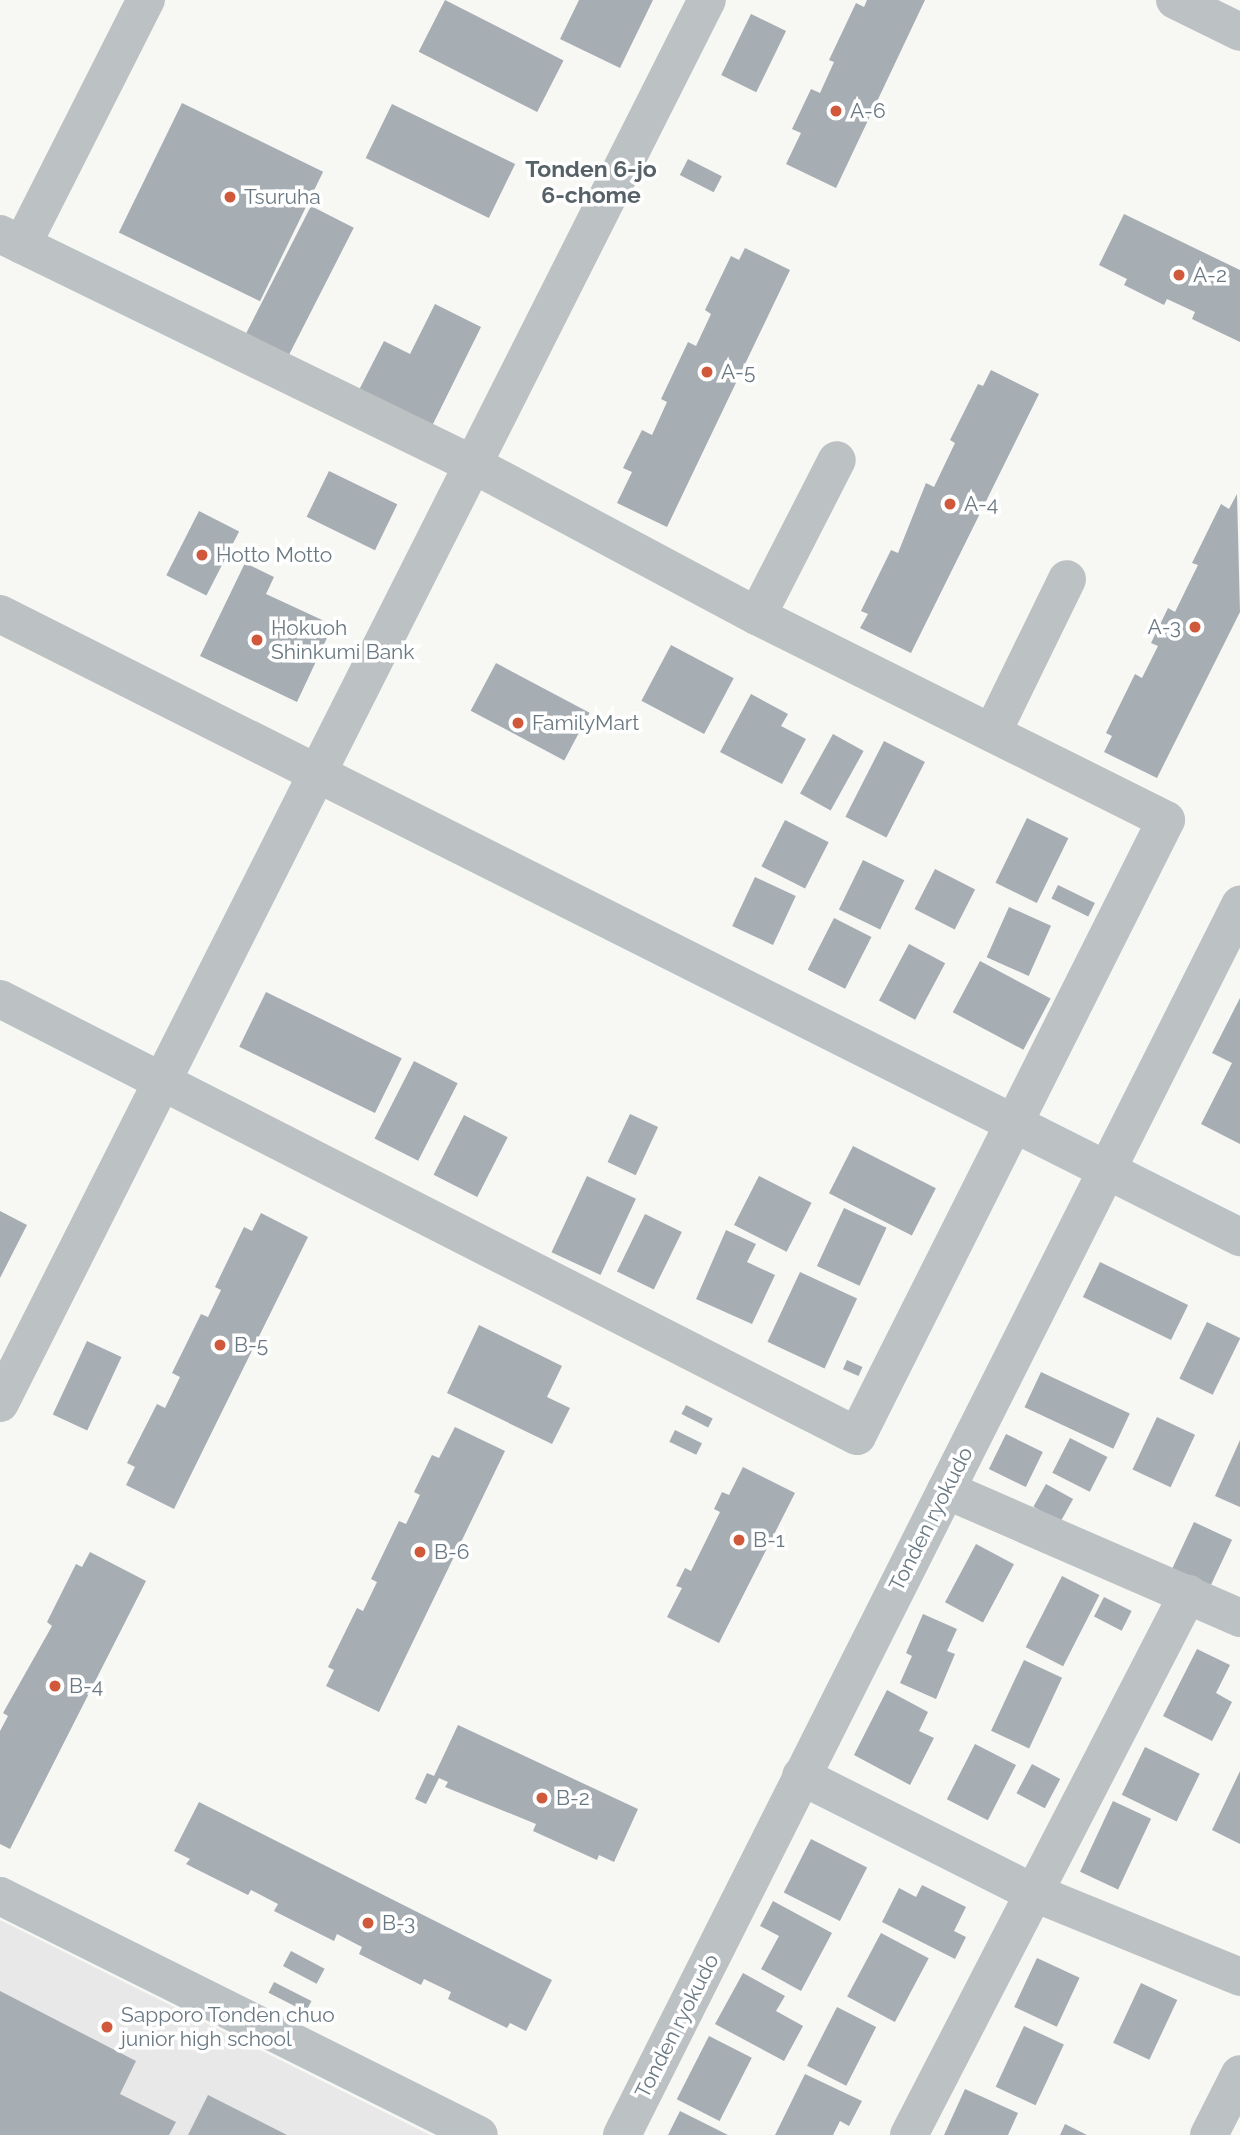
<!DOCTYPE html>
<html>
<head>
<meta charset="utf-8">
<style>
  body { margin:0 }
  #map { position:relative; width:1240px; height:2135px; overflow:hidden; background:#f7f7f4; font-family:Raleway,sans-serif }
  div>[style] { position:absolute }
  [style*='--x'] { left:calc(var(--x)*1px); top:calc(var(--y)*1px); width:calc(var(--w)*1px); rotate:calc(var(--a)*1deg) }
  .built>* { inset:0; background:#e8e8e8 }
  .building>* { inset:0; background:#a6adb3; transform-origin:0 0 }
  .minor>* { height:38px; margin:-19px; padding:0 19px; transform-origin:19px; border-radius:19px; background:#bcc1c4 }
  .dots>* { width:19px; height:19px; translate:-50% -50%; box-sizing:border-box; border:4px solid #fff; border-radius:50% }
  span { translate:-50% -50%; white-space:nowrap; text-align:center; line-height:1.15; -webkit-text-stroke:7px #fff; paint-order:stroke }
  .poi-label { font-size:21px; color:#697882 }
  .left { translate:0 -50%; text-align:left }
  .right { translate:-100% -50%; text-align:right }
  .street-label { font-size:21px; color:#697882 }
  .neighbourhood-label { font-size:23px; color:#566168; font-weight:700 }
</style>
</head>
<body>
<div id="map">
  <div class="built">
    <i style="clip-path:polygon(0 1920px,430px 2135px,0 2135px)"></i>
  </div>
  <div class="building">
    <i style="left:445px;top:0;width:133px;height:58px;rotate:27deg"></i>
    <i style="clip-path:polygon(579px 0,653px 0,620px 68px,560px 39px)"></i>
    <i style="clip-path:polygon(867px 0,925px 0,836px 188px,786px 164px,801px 133px,792px 129px,811px 89px,820px 93px,834px 62px,829px 60px,856px 3px,864px 7px)"></i>
    <i style="left:751px;top:14px;width:39px;height:68px;rotate:26deg"></i>
    <i style="left:182px;top:103px;width:157px;height:144px;rotate:26deg"></i>
    <i style="left:392px;top:104px;width:137px;height:60px;rotate:26deg"></i>
    <i style="left:688px;top:159px;width:38px;height:18px;rotate:27deg"></i>
    <i style="left:311px;top:206px;width:48px;height:149px;rotate:27deg"></i>
    <i style="clip-path:polygon(1124px 214px,1240px 270px,1240px 342px,1192px 319px,1195px 312px,1167px 299px,1164px 305px,1124px 285px,1127px 279px,1099px 265px)"></i>
    <i style="clip-path:polygon(745px 248px,790px 270px,667px 527px,617px 503px,632px 472px,623px 468px,642px 430px,652px 435px,667px 402px,661px 399px,688px 342px,696px 346px,711px 314px,705px 310px,731px 256px,739px 260px)"></i>
    <i style="clip-path:polygon(435px 304px,481px 327px,432px 426px,359px 390px,384px 341px,410px 354px)"></i>
    <i style="clip-path:polygon(991px 370px,1039px 394px,911px 653px,860px 628px,868px 614px,861px 611px,891px 550px,898px 553px,926px 483px,934px 487px,955px 443px,950px 440px,978px 384px,983px 386px)"></i>
    <i style="left:329px;top:471px;width:76px;height:51px;rotate:26deg"></i>
    <i style="clip-path:polygon(1237px 494px,1240px 612px,1157px 778px,1104px 752px,1112px 736px,1106px 733px,1135px 674px,1142px 678px,1158px 646px,1151px 643px,1168px 608px,1175px 612px,1198px 565px,1192px 563px,1221px 504px,1229px 509px)"></i>
    <i style="left:199px;top:511px;width:45px;height:72px;rotate:27deg"></i>
    <i style="clip-path:polygon(245px 563px,274px 577px,266px 594px,333px 625px,297px 702px,200px 656px)"></i>
    <i style="left:671px;top:645px;width:71px;height:63px;rotate:28deg"></i>
    <i style="left:496px;top:663px;width:106px;height:54px;rotate:28deg"></i>
    <i style="clip-path:polygon(751px 694px,788px 714px,781px 726px,806px 739px,782px 784px,720px 752px)"></i>
    <i style="left:833px;top:734px;width:35px;height:68px;rotate:29deg"></i>
    <i style="left:884px;top:741px;width:46px;height:85px;rotate:27deg"></i>
    <i style="left:1027px;top:818px;width:46px;height:72px;rotate:26deg"></i>
    <i style="left:785px;top:820px;width:49px;height:52px;rotate:27deg"></i>
    <i style="left:863px;top:860px;width:46px;height:55px;rotate:26deg"></i>
    <i style="left:935px;top:869px;width:45px;height:45px;rotate:27deg"></i>
    <i style="left:755px;top:877px;width:45px;height:54px;rotate:25deg"></i>
    <i style="left:1058px;top:885px;width:41px;height:15px;rotate:26deg"></i>
    <i style="left:1009px;top:907px;width:46px;height:55px;rotate:24deg"></i>
    <i style="left:834px;top:918px;width:42px;height:58px;rotate:27deg"></i>
    <i style="left:909px;top:944px;width:41px;height:64px;rotate:28deg"></i>
    <i style="left:980px;top:961px;width:80px;height:58px;rotate:28deg"></i>
    <i style="left:266px;top:992px;width:151px;height:61px;rotate:26deg"></i>
    <i style="clip-path:polygon(1240px 998px,1240px 1144px,1201px 1124px,1232px 1063px,1212px 1053px)"></i>
    <i style="left:414px;top:1061px;width:49px;height:87px;rotate:27deg"></i>
    <i style="left:630px;top:1114px;width:31px;height:53px;rotate:25deg"></i>
    <i style="left:464px;top:1115px;width:49px;height:67px;rotate:27deg"></i>
    <i style="left:853px;top:1146px;width:93px;height:53px;rotate:27deg"></i>
    <i style="left:587px;top:1176px;width:54px;height:84px;rotate:25deg"></i>
    <i style="left:759px;top:1176px;width:59px;height:55px;rotate:27deg"></i>
    <i style="left:844px;top:1208px;width:47px;height:64px;rotate:25deg"></i>
    <i style="clip-path:polygon(0 1211px,27px 1225px,0 1278px)"></i>
    <i style="clip-path:polygon(261px 1213px,308px 1237px,174px 1509px,126px 1485px,135px 1467px,127px 1463px,157px 1404px,165px 1408px,180px 1377px,172px 1373px,201px 1314px,208px 1317px,221px 1290px,215px 1287px,244px 1227px,252px 1231px)"></i>
    <i style="left:645px;top:1214px;width:41px;height:64px;rotate:26deg"></i>
    <i style="clip-path:polygon(726px 1230px,756px 1244px,747px 1262px,775px 1275px,752px 1324px,696px 1299px)"></i>
    <i style="left:1100px;top:1262px;width:98px;height:39px;rotate:26deg"></i>
    <i style="left:800px;top:1272px;width:63px;height:77px;rotate:25deg"></i>
    <i style="left:1207px;top:1322px;width:37px;height:63px;rotate:26deg"></i>
    <i style="clip-path:polygon(479px 1325px,562px 1366px,547px 1397px,570px 1408px,552px 1444px,447px 1393px)"></i>
    <i style="left:87px;top:1341px;width:38px;height:81px;rotate:25deg"></i>
    <i style="left:847px;top:1360px;width:17px;height:10px;rotate:24deg"></i>
    <i style="left:1041px;top:1372px;width:98px;height:39px;rotate:25deg"></i>
    <i style="left:686px;top:1405px;width:30px;height:10px;rotate:27deg"></i>
    <i style="left:1157px;top:1417px;width:42px;height:58px;rotate:25deg"></i>
    <i style="clip-path:polygon(455px 1427px,505px 1451px,379px 1712px,326px 1686px,334px 1670px,328px 1667px,357px 1608px,363px 1611px,377px 1582px,371px 1579px,399px 1521px,406px 1524px,420px 1495px,414px 1492px,432px 1455px,439px 1458px)"></i>
    <i style="left:675px;top:1430px;width:30px;height:13px;rotate:26deg"></i>
    <i style="left:1006px;top:1434px;width:41px;height:39px;rotate:26deg"></i>
    <i style="left:1070px;top:1438px;width:42px;height:39px;rotate:27deg"></i>
    <i style="clip-path:polygon(1240px 1440px,1240px 1507px,1215px 1496px)"></i>
    <i style="clip-path:polygon(743px 1467px,795px 1493px,719px 1643px,667px 1617px,682px 1588px,676px 1586px,685px 1568px,691px 1571px,720px 1512px,714px 1509px,722px 1492px,729px 1495px)"></i>
    <i style="left:1046px;top:1484px;width:31px;height:26px;rotate:29deg"></i>
    <i style="left:1194px;top:1522px;width:42px;height:55px;rotate:25deg"></i>
    <i style="left:976px;top:1544px;width:43px;height:66px;rotate:28deg"></i>
    <i style="clip-path:polygon(90px 1552px,146px 1581px,10px 1849px,0 1844px,0 1731px,8px 1716px,3px 1713px,52px 1626px,47px 1622px,76px 1564px,82px 1567px)"></i>
    <i style="left:1062px;top:1576px;width:42px;height:80px;rotate:27deg"></i>
    <i style="left:1104px;top:1597px;width:31px;height:22px;rotate:27deg"></i>
    <i style="clip-path:polygon(923px 1614px,957px 1629px,947px 1651px,955px 1654px,936px 1699px,900px 1683px,912px 1656px,906px 1653px)"></i>
    <i style="clip-path:polygon(1197px 1649px,1230px 1665px,1216px 1693px,1232px 1702px,1212px 1741px,1163px 1716px)"></i>
    <i style="left:1024px;top:1660px;width:42px;height:78px;rotate:25deg"></i>
    <i style="clip-path:polygon(887px 1690px,928px 1712px,919px 1731px,934px 1738px,910px 1785px,854px 1755px)"></i>
    <i style="clip-path:polygon(458px 1725px,638px 1809px,614px 1862px,599px 1855px,597px 1860px,533px 1831px,536px 1824px,445px 1787px,448px 1782px,439px 1778px,426px 1804px,415px 1799px,427px 1773px,434px 1776px)"></i>
    <i style="left:975px;top:1744px;width:46px;height:62px;rotate:27deg"></i>
    <i style="left:1145px;top:1747px;width:61px;height:53px;rotate:26deg"></i>
    <i style="left:1032px;top:1764px;width:32px;height:33px;rotate:28deg"></i>
    <i style="clip-path:polygon(1240px 1771px,1240px 1844px,1212px 1830px)"></i>
    <i style="left:1113px;top:1801px;width:42px;height:78px;rotate:25deg"></i>
    <i style="clip-path:polygon(199px 1802px,552px 1980px,526px 2031px,510px 2023px,507px 2028px,448px 1999px,451px 1992px,424px 1979px,421px 1985px,359px 1954px,362px 1947px,337px 1934px,334px 1941px,274px 1911px,278px 1904px,251px 1890px,248px 1895px,186px 1864px,190px 1859px,174px 1851px)"></i>
    <i style="left:811px;top:1839px;width:63px;height:60px;rotate:27deg"></i>
    <i style="clip-path:polygon(922px 1885px,966px 1907px,954px 1931px,966px 1937px,955px 1959px,882px 1922px,899px 1888px,916px 1897px)"></i>
    <i style="clip-path:polygon(773px 1901px,832px 1933px,801px 1991px,761px 1969px,779px 1936px,760px 1926px)"></i>
    <i style="left:881px;top:1933px;width:54px;height:72px;rotate:28deg"></i>
    <i style="left:291px;top:1951px;width:38px;height:17px;rotate:28deg"></i>
    <i style="left:1037px;top:1958px;width:47px;height:54px;rotate:25deg"></i>
    <i style="clip-path:polygon(743px 1973px,785px 1996px,776px 2011px,803px 2026px,784px 2061px,715px 2024px)"></i>
    <i style="left:274px;top:1982px;width:42px;height:12px;rotate:27deg"></i>
    <i style="left:1141px;top:1983px;width:40px;height:66px;rotate:25deg"></i>
    <i style="clip-path:polygon(0 1991px,136px 2061px,120px 2094px,176px 2122px,169px 2135px,0 2135px)"></i>
    <i style="left:837px;top:2007px;width:44px;height:66px;rotate:27deg"></i>
    <i style="left:1024px;top:2026px;width:44px;height:67px;rotate:25deg"></i>
    <i style="left:709px;top:2036px;width:48px;height:71px;rotate:27deg"></i>
    <i style="clip-path:polygon(805px 2074px,862px 2101px,849px 2126px,840px 2121px,833px 2135px,775px 2135px)"></i>
    <i style="clip-path:polygon(965px 2089px,1018px 2113px,1008px 2135px,944px 2135px)"></i>
    <i style="clip-path:polygon(208px 2095px,287px 2135px,188px 2135px)"></i>
    <i style="clip-path:polygon(680px 2111px,728px 2135px,668px 2135px)"></i>
    <i style="clip-path:polygon(1065px 2124px,1087px 2135px,1060px 2135px)"></i>
  </div>
  <div class="minor">
    <i style="--x:1175;--y:0;--w:72;--a:26.2"></i>
    <i style="--x:0;--y:234;--w:527;--a:25.98"></i>
    <i style="--x:474;--y:465;--w:321;--a:28.1"></i>
    <i style="--x:757;--y:616;--w:457;--a:26.5"></i>
    <i style="--x:1166;--y:820;--w:689;--a:116.64"></i>
    <i style="--x:857;--y:1436;--w:962;--a:-152.98"></i>
    <i style="--x:22;--y:245;--w:275;--a:-63.2"></i>
    <i style="--x:0;--y:614;--w:1388;--a:26.68"></i>
    <i style="--x:757;--y:616;--w:175;--a:-62.9"></i>
    <i style="--x:992;--y:733;--w:171;--a:-64"></i>
    <i style="--x:0;--y:1403;--w:1571;--a:-63.26"></i>
    <i style="--x:946;--y:1490;--w:321;--a:23.5"></i>
    <i style="--x:801;--y:1776;--w:258;--a:26.7"></i>
    <i style="--x:1032;--y:1892;--w:225;--a:22.2"></i>
    <i style="--x:0;--y:1896;--w:535;--a:26.52"></i>
    <i style="--x:622;--y:2135;--w:1377;--a:-63.32"></i>
    <i style="--x:909;--y:2135;--w:609;--a:-62.72"></i>
    <i style="--x:1209;--y:2135;--w:68;--a:-63.1"></i>
  </div>
  <div class="dots">
    <i style="left:836px;top:111px;background:#d0593b"></i>
    <i style="left:230px;top:197px;background:#d0593b"></i>
    <i style="left:1179px;top:275px;background:#d0593b"></i>
    <i style="left:707px;top:372px;background:#d0593b"></i>
    <i style="left:950px;top:504px;background:#d0593b"></i>
    <i style="left:202px;top:555px;background:#d0593b"></i>
    <i style="left:1195px;top:627px;background:#d0593b"></i>
    <i style="left:257px;top:640px;background:#d0593b"></i>
    <i style="left:518px;top:723px;background:#d0593b"></i>
    <i style="left:220px;top:1345px;background:#d0593b"></i>
    <i style="left:739px;top:1540px;background:#d0593b"></i>
    <i style="left:420px;top:1552px;background:#d0593b"></i>
    <i style="left:55px;top:1686px;background:#d0593b"></i>
    <i style="left:542px;top:1798px;background:#d0593b"></i>
    <i style="left:368px;top:1923px;background:#d0593b"></i>
    <i style="left:107px;top:2027px;background:#d0593b"></i>
  </div>
  <div class="poi-label">
    <span class="left" style="left:850px;top:111px">A-6</span>
    <span class="left" style="left:244px;top:197px">Tsuruha</span>
    <span class="left" style="left:1193px;top:275px">A-2</span>
    <span class="left" style="left:721px;top:372px">A-5</span>
    <span class="left" style="left:964px;top:504px">A-4</span>
    <span class="left" style="left:216px;top:555px">Hotto Motto</span>
    <span class="right" style="left:1181px;top:627px">A-3</span>
    <span class="left" style="left:271px;top:640px">Hokuoh<br>Shinkumi Bank</span>
    <span class="left" style="left:532px;top:723px">FamilyMart</span>
    <span class="left" style="left:234px;top:1345px">B-5</span>
    <span class="left" style="left:753px;top:1540px">B-1</span>
    <span class="left" style="left:434px;top:1552px">B-6</span>
    <span class="left" style="left:69px;top:1686px">B-4</span>
    <span class="left" style="left:556px;top:1798px">B-2</span>
    <span class="left" style="left:382px;top:1923px">B-3</span>
    <span class="left" style="left:121px;top:2027px">Sapporo Tonden chuo<br>junior high school</span>
  </div>
  <div class="street-label">
    <span style="left:931px;top:1519px;rotate:-63deg">Tonden ryokudo</span>
    <span style="left:677px;top:2026px;rotate:-63deg">Tonden ryokudo</span>
  </div>
  <div class="neighbourhood-label">
    <span style="left:591px;top:182px">Tonden 6-jo<br>6-chome</span>
  </div>
</div>
</body>
</html>
